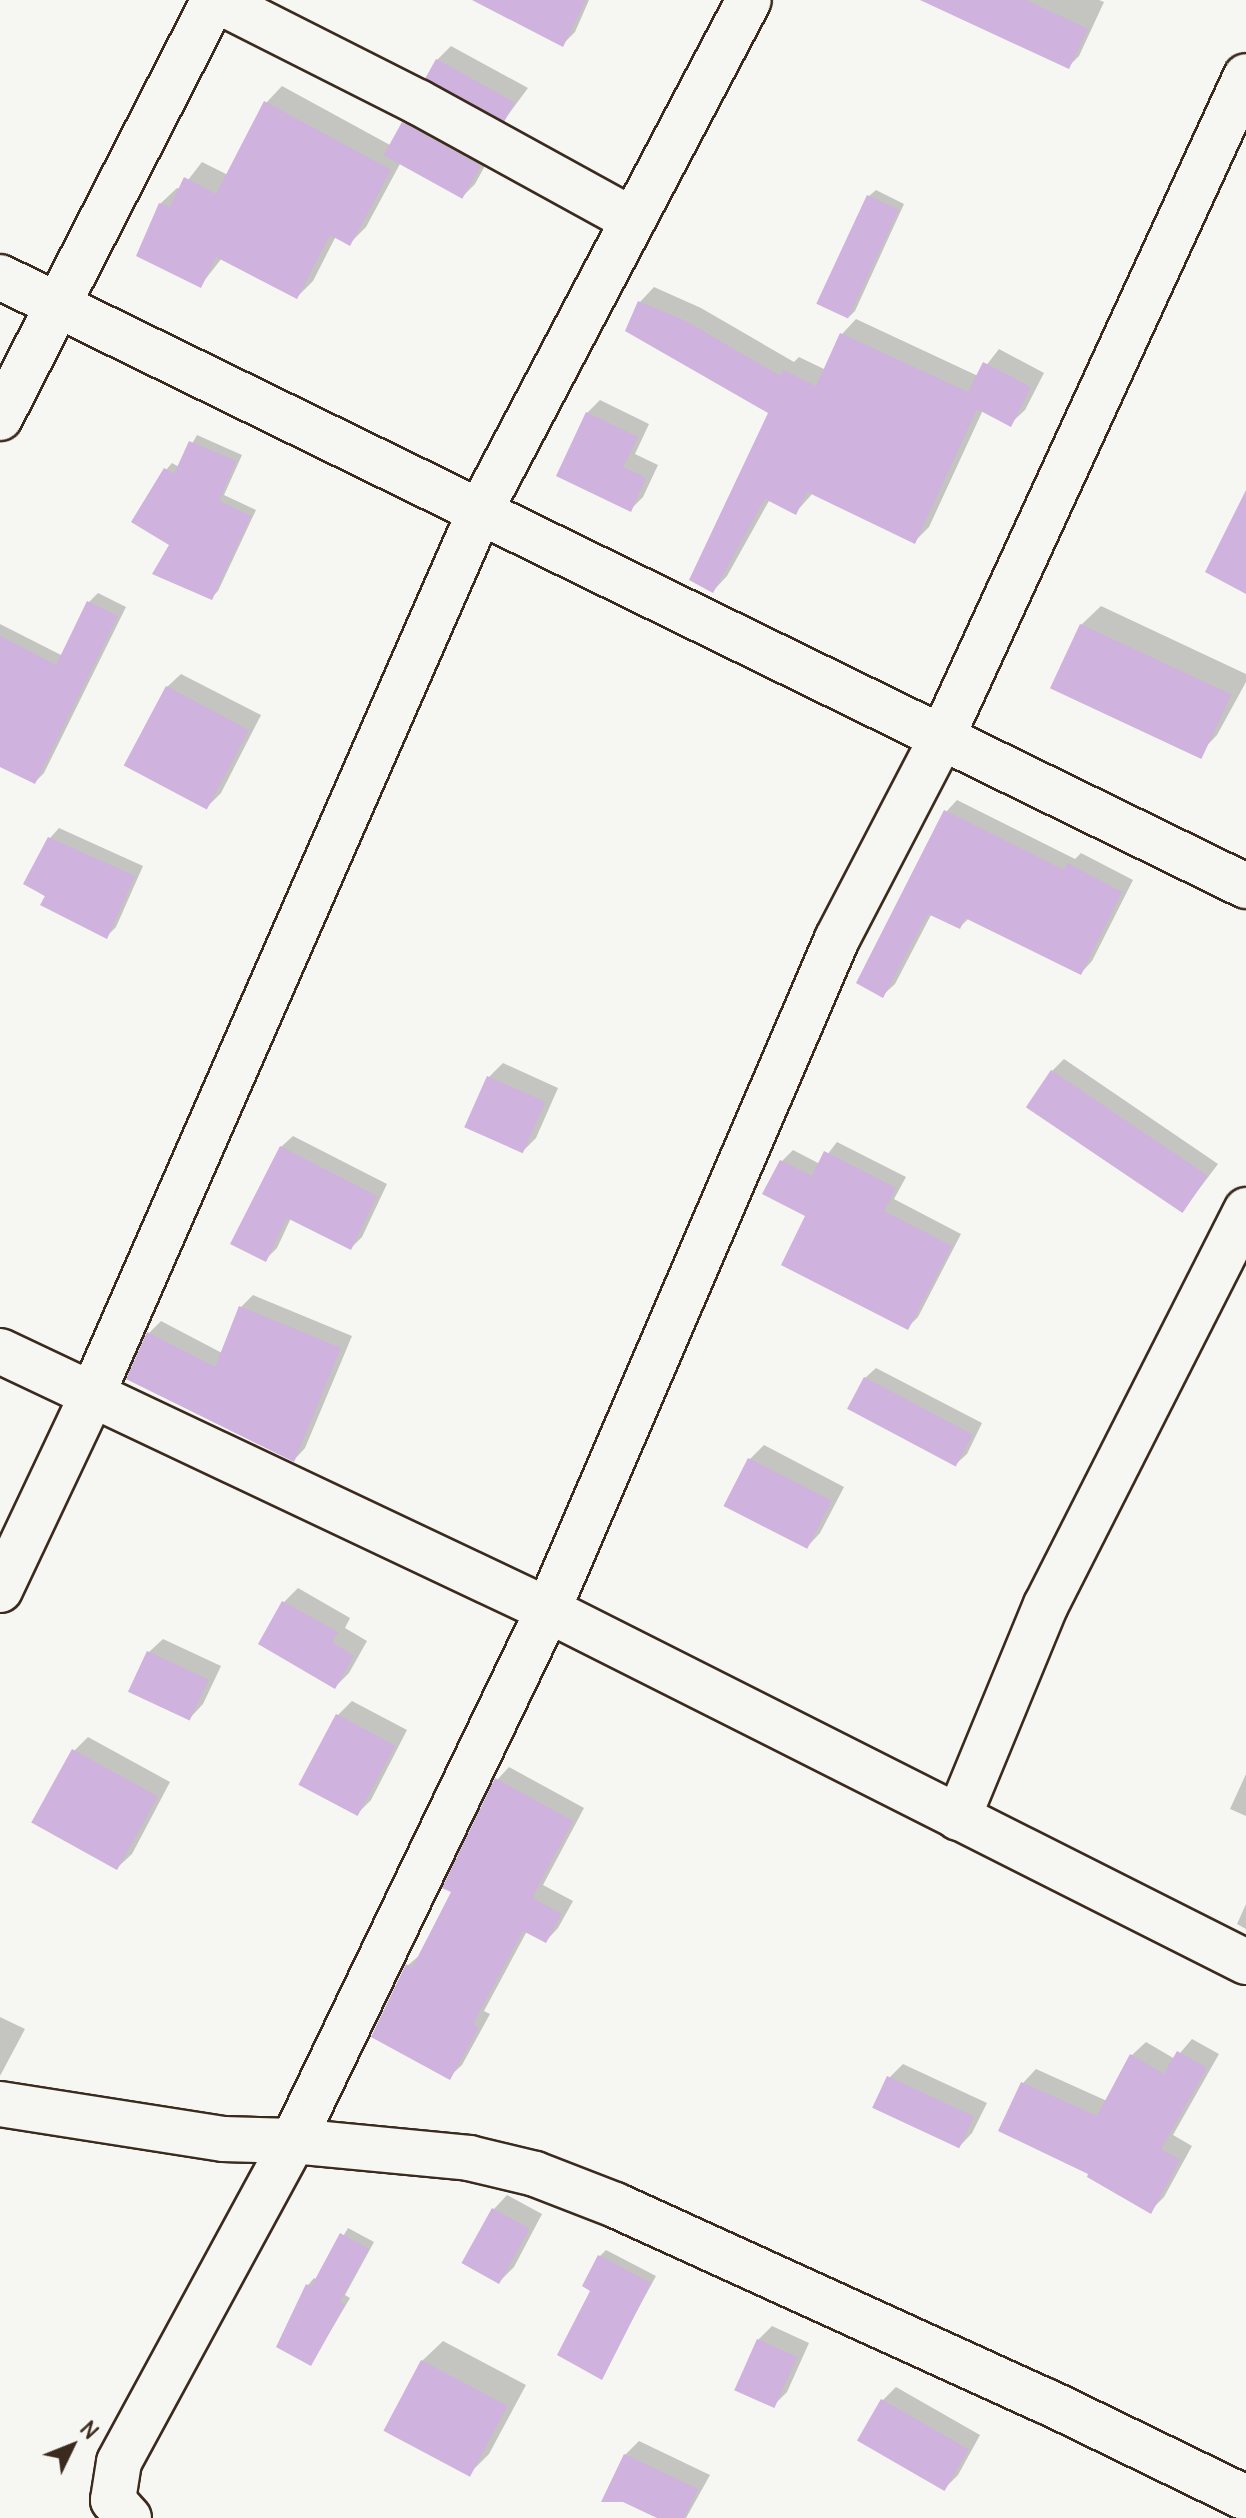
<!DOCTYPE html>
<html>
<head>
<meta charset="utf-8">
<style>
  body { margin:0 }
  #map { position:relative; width:1246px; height:2518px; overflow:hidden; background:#f6f6f2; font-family:Delius,sans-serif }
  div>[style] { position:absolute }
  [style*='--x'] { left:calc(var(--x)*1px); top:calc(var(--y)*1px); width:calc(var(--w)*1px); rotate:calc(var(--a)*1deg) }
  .shadow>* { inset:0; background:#0003 }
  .building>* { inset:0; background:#cfb2de; transform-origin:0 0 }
  .roads { filter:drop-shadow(2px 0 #3b2a1e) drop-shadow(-2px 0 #3b2a1e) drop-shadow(0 2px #3b2a1e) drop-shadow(0 -2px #3b2a1e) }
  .minor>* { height:44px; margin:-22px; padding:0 22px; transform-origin:22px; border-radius:22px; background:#f6f6f2 }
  span { translate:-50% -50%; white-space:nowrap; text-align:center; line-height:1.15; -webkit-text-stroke:6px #f6f6f2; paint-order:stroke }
  .north { position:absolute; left:32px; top:2406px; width:80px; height:80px; -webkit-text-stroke:6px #f6f6f2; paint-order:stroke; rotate:47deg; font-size:22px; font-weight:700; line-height:32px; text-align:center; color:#3b2a1e }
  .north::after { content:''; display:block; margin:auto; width:28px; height:36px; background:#3b2a1e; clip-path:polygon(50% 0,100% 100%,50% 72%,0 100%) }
</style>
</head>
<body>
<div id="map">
  <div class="shadow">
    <i style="clip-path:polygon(480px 0,589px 0,575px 32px,563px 44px)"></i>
    <i style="clip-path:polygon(926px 0,1099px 0,1104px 2px,1079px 56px,1069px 66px)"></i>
    <i style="clip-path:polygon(451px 46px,528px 88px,505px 119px,437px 60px)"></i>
    <i style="clip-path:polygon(282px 86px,390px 145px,415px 111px,492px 153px,475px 184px,463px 196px,401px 162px,366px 227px,350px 243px,336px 236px,313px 281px,297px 297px,222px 258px,200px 286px,160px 204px,177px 188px,181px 189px,202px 162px,228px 175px,266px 103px)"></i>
    <i style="clip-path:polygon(876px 190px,904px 204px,855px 311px,849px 317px,869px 196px)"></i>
    <i style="clip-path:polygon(654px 287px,701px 308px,794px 362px,799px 357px,826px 370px,842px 334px,856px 319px,978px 376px,999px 349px,1044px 373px,1025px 410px,1010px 424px,983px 410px,929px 527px,915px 541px,813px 493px,796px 512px,770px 499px,727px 576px,713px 591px,770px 412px,628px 330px,640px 302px)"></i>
    <i style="clip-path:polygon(600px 400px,649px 424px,635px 454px,658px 465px,643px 497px,631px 509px,587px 413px)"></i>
    <i style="clip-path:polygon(197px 435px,242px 455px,224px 495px,256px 510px,218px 591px,211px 598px,171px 545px,166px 470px,172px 463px,179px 467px)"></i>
    <i style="clip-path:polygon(98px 593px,126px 607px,44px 773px,35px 782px,0 764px,0 624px,63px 656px,89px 602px)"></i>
    <i style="clip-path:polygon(1101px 606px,1246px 674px,1246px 682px,1217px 735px,1198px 755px,1081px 625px)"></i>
    <i style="clip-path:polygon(181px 674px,261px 715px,221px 793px,207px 807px,167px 687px)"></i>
    <i style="clip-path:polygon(957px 800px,1075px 859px,1081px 853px,1133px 880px,1092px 961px,1081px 973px,969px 918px,960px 927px,932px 913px,895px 984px,883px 995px,946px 812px)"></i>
    <i style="clip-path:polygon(59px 828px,143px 866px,116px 927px,106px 937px,25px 883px,50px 838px)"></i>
    <i style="clip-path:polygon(1064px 1059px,1218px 1164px,1184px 1209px,1052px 1071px)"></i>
    <i style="clip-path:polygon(503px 1063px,558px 1088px,536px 1138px,522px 1152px,466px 1126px,489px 1077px)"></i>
    <i style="clip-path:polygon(293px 1136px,387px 1184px,362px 1237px,351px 1248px,291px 1218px,277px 1248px,266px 1259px,281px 1147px)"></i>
    <i style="clip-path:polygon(837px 1142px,906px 1177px,894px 1199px,961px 1234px,918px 1317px,907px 1328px,808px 1215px,782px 1161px,793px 1150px,820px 1164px)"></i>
    <i style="clip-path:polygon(253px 1295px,352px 1336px,305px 1448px,294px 1460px,149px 1333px,161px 1321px,222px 1353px,241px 1307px)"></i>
    <i style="clip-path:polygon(876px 1368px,982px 1423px,967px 1454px,956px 1464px,865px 1378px)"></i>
    <i style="clip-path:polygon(764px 1445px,844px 1487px,820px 1533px,807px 1547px,726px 1505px,750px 1459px)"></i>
    <i style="clip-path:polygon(298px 1588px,350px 1618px,345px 1628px,367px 1641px,349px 1673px,335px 1687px,260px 1643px,284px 1602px)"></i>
    <i style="clip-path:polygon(163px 1639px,221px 1666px,203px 1704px,190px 1718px,149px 1652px)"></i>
    <i style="clip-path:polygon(352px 1701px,407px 1730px,371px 1800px,357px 1814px,338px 1715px)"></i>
    <i style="clip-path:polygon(88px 1737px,170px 1782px,132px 1854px,118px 1867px,74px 1751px)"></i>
    <i style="clip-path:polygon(509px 1767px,584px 1808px,543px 1885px,573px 1901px,558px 1928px,546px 1941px,527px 1931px,484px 2011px,490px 2014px,462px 2065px,449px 2077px,407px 1966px,421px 1954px,454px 1891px,497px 1780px)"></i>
    <i style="clip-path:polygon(1246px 1774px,1246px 1816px,1230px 1809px)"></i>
    <i style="clip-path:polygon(1246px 1904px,1246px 1929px,1237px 1924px)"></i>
    <i style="clip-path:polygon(0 2017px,25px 2029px,0 2076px)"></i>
    <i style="clip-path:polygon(1192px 2039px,1219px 2054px,1173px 2135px,1192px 2146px,1164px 2197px,1150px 2211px,1091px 2173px,1001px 2130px,1023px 2083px,1036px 2069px,1107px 2101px,1132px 2055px,1146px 2042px,1175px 2059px)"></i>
    <i style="clip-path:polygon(903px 2064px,987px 2103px,972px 2133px,959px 2147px,889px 2078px)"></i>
    <i style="clip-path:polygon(507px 2195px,542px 2214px,514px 2267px,500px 2281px,494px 2209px)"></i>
    <i style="clip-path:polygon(348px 2228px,374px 2242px,345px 2295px,350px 2298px,311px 2364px,278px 2346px,308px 2285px,314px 2278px,317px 2280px)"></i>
    <i style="clip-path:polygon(606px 2250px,656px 2276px,601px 2377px,593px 2290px,599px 2257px)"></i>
    <i style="clip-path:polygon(772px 2326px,809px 2343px,787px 2392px,773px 2406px,758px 2340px)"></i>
    <i style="clip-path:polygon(443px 2341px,526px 2385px,489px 2454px,469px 2474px,422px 2361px)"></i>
    <i style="clip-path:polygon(896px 2387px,980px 2435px,958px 2475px,944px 2489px,882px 2401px)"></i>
    <i style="clip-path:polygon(639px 2441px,710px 2475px,686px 2518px,661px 2518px,625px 2455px)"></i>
  </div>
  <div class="building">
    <i style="clip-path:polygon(472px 0,586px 0,563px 47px)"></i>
    <i style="clip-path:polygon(920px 0,1026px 0,1088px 29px,1069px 69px)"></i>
    <i style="left:436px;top:59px;width:90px;height:22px;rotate:29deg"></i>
    <i style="clip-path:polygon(264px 101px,391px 170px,350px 246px,330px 235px,297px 299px,216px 257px,201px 288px,136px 256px,159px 203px,170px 207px,184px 177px,216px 194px)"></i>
    <i style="left:402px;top:122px;width:90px;height:38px;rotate:29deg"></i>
    <i style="left:867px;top:195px;width:35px;height:120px;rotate:25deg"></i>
    <i style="clip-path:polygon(638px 301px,686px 321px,780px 376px,783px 370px,816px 386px,840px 333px,968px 392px,983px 362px,1031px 387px,1011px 427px,977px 409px,915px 544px,807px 492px,796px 515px,765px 499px,713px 593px,689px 580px,768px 413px,625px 331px)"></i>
    <i style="clip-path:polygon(586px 412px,638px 437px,623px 467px,646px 478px,631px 512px,556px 476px)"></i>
    <i style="clip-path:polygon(189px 441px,236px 461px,219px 501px,251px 516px,212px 600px,152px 574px,169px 545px,131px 522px,164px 468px,174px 474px)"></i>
    <i style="clip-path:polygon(1246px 490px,1246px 594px,1205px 572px)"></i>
    <i style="clip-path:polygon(87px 601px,118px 616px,35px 784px,0 767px,0 636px,56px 665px)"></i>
    <i style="left:1080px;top:624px;width:167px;height:71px;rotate:25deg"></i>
    <i style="left:166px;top:686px;width:94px;height:90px;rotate:28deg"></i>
    <i style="clip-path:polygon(944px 810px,1064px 870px,1067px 863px,1122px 892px,1081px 975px,965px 918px,960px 929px,928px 914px,883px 998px,856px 983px)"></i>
    <i style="clip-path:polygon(48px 837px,135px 876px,107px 939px,40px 905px,45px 896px,23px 884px)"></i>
    <i style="left:1051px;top:1070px;width:189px;height:45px;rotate:34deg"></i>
    <i style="left:487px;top:1076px;width:64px;height:56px;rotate:24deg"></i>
    <i style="clip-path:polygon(280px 1146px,377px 1196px,351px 1250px,287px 1218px,266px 1262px,230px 1244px)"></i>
    <i style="clip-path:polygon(824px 1151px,896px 1188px,884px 1211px,952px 1246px,908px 1330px,781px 1265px,805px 1216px,762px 1194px,780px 1160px,812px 1176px)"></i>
    <i style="clip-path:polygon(239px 1306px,341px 1348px,294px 1462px,126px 1379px,147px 1332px,215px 1367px)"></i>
    <i style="left:864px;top:1377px;width:123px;height:36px;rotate:28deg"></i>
    <i style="left:748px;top:1458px;width:94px;height:54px;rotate:27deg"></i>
    <i style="clip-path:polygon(282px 1601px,338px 1632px,332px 1642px,354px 1656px,335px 1689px,258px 1644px)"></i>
    <i style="left:147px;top:1651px;width:68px;height:45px;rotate:25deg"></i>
    <i style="left:336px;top:1714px;width:67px;height:80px;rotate:28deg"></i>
    <i style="left:72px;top:1749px;width:98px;height:84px;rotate:29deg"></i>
    <i style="clip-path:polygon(495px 1778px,573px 1821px,532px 1898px,562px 1914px,546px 1943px,523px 1931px,473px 2024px,479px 2027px,450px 2080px,371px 2037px,406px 1964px,412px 1968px,451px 1892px,442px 1888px)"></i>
    <i style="clip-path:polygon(1177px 2051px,1207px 2068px,1161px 2149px,1180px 2160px,1151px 2214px,1087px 2177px,1088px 2174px,998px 2131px,1021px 2082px,1097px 2116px,1130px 2054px,1164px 2074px)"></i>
    <i style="left:887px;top:2076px;width:96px;height:35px;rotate:25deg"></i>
    <i style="left:492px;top:2208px;width:43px;height:63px;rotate:29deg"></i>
    <i style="clip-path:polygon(340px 2233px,369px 2249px,340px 2302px,345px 2305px,311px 2366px,276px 2347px,306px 2284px,311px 2287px)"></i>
    <i style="clip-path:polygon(598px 2255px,651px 2283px,602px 2380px,557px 2355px,590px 2291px,582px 2286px)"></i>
    <i style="left:757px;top:2339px;width:44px;height:56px;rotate:24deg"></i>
    <i style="left:421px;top:2360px;width:98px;height:80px;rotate:28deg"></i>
    <i style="left:881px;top:2399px;width:101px;height:48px;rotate:30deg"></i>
    <i style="clip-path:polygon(624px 2454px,698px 2489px,684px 2518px,657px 2518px,623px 2502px,601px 2502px)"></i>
  </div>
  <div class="roads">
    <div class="minor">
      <i style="--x:216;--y:0;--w:226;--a:26.8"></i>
      <i style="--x:418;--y:102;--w:245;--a:28.8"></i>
      <i style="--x:0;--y:277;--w:1387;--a:26.05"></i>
      <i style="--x:0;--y:418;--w:470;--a:-62.9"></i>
      <i style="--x:0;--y:1351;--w:606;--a:25.3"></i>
      <i style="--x:548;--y:1610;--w:782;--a:26.76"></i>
      <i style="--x:0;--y:1590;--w:216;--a:-64.7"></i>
      <i style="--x:92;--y:1395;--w:965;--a:-66.3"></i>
      <i style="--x:480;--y:511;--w:577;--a:-62.24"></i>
      <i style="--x:958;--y:1818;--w:230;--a:-67.6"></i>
      <i style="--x:1046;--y:1605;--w:443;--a:-63.1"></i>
      <i style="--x:0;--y:2104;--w:226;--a:8.9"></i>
      <i style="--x:223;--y:2139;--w:70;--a:1.6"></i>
      <i style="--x:293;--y:2141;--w:177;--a:5.5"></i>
      <i style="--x:469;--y:2158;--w:68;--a:13.6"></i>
      <i style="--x:535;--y:2174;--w:86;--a:21.2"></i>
      <i style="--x:615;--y:2205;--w:473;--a:24.5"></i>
      <i style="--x:1046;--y:2401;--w:222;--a:25.9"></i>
      <i style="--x:129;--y:2518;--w:24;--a:-132"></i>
      <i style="--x:113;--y:2500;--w:38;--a:-81"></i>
      <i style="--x:119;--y:2462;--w:365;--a:-61.5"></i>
      <i style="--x:293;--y:2141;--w:589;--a:-64.35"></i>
      <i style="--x:548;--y:1610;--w:731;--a:-66.7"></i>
      <i style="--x:837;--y:939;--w:230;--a:-62.5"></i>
      <i style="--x:943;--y:735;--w:725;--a:-65.31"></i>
    </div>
  </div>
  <div class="north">N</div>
</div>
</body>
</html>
